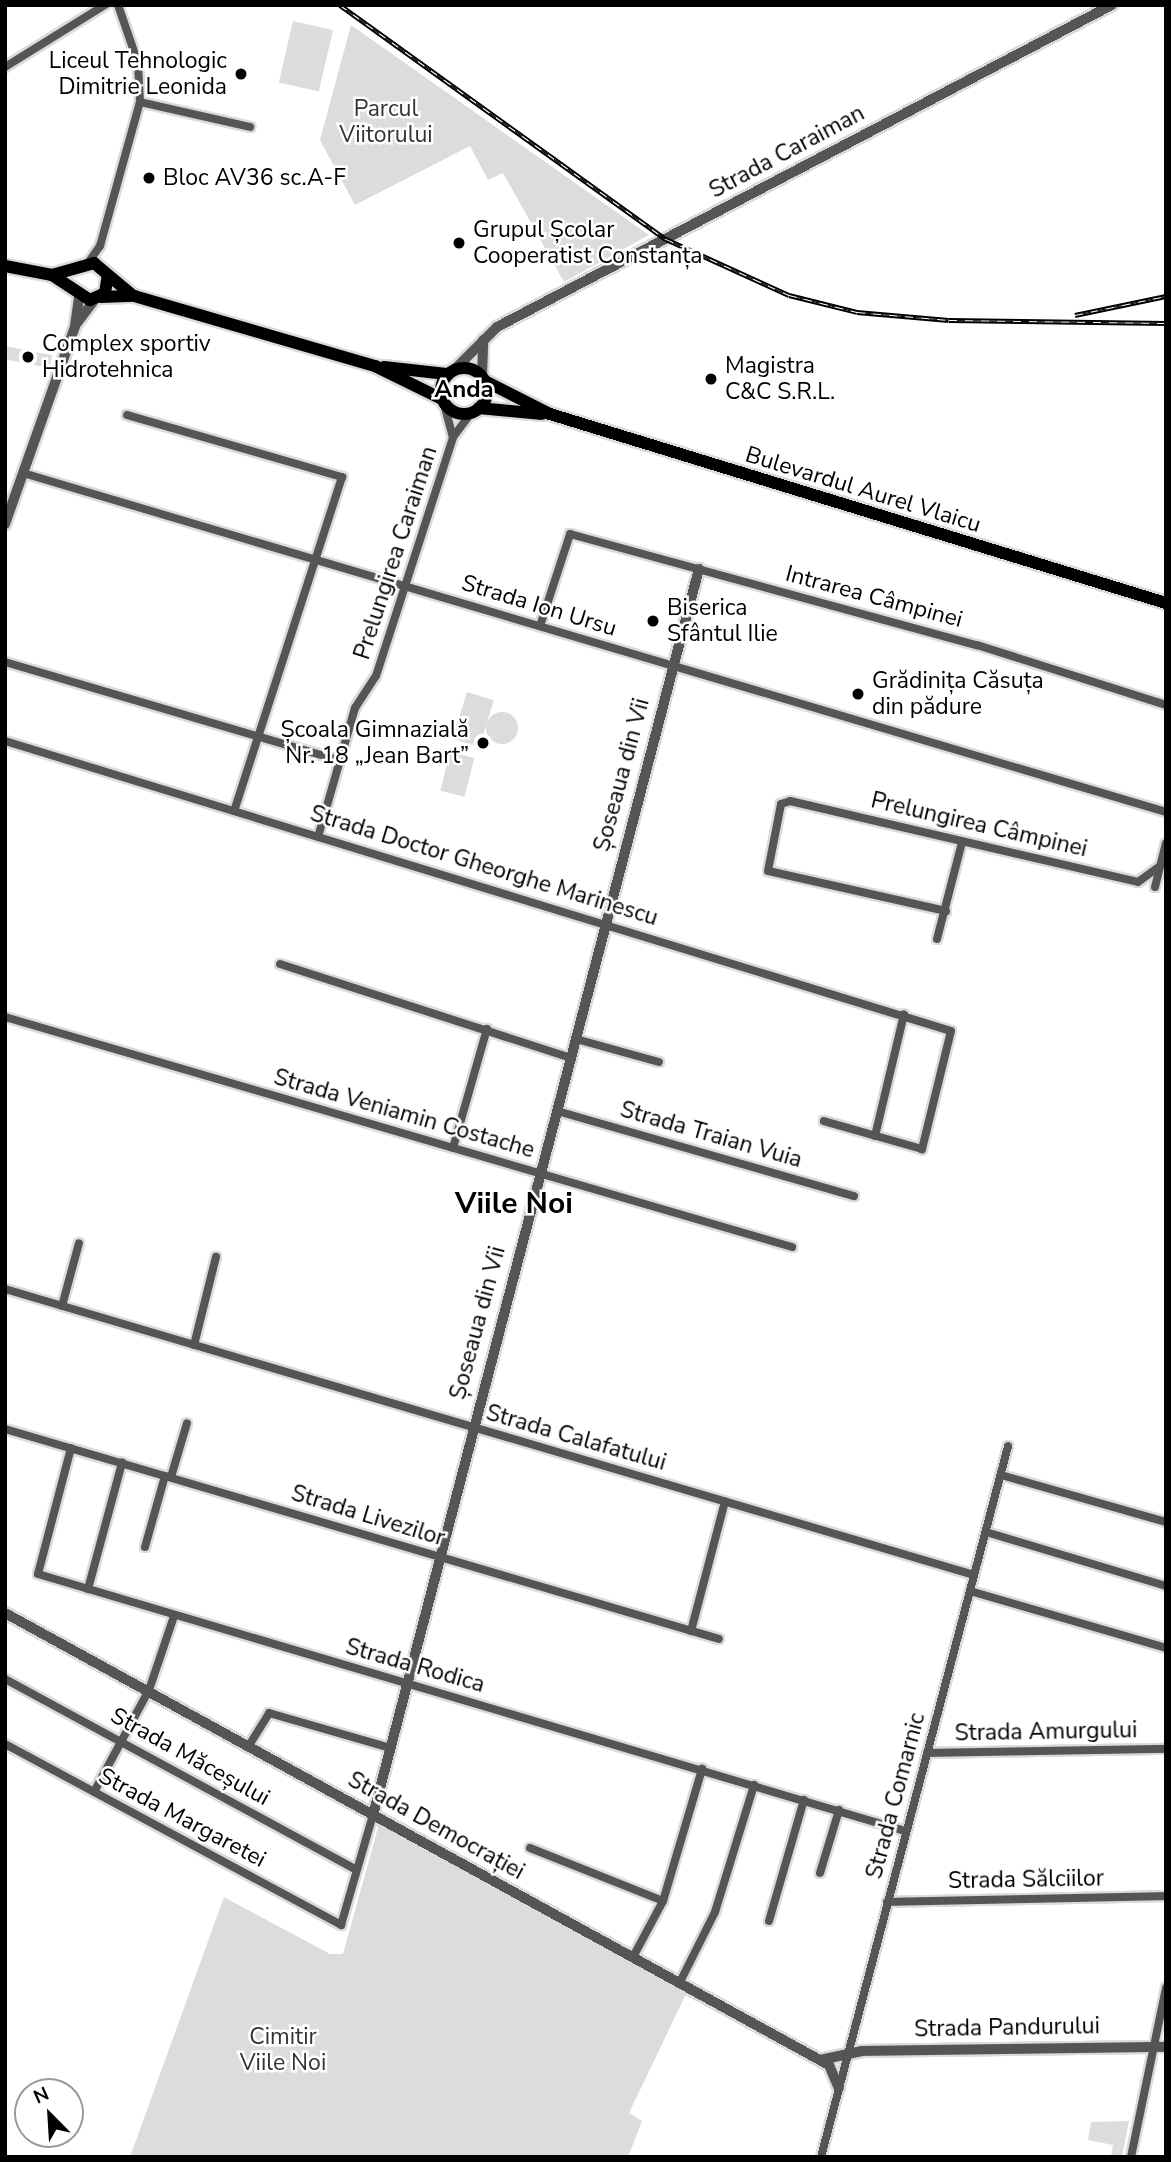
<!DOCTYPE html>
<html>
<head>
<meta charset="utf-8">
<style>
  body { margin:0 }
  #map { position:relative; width:1171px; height:2162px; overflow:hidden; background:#fff; font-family:"Nunito Sans",sans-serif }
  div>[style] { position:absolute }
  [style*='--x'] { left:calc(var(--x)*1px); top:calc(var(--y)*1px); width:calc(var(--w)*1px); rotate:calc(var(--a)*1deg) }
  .green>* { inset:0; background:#dcdcdc; transform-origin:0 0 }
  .round { border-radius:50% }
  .roads { filter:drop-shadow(2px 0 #dbdbdb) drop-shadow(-2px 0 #dbdbdb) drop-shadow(0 2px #dbdbdb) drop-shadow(0 -2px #dbdbdb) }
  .minor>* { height:8px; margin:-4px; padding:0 4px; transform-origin:4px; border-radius:4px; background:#555 }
  .tertiary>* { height:10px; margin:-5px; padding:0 5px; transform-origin:5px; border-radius:5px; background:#555 }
  .primary>* { height:12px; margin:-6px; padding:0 6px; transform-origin:6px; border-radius:6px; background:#000 }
  .primary>.ring { margin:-6px; padding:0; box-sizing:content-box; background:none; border:12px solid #000; border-radius:50% }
  .rail>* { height:5px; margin-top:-2.5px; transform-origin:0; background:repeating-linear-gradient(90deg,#fff 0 8px,#000 0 16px); box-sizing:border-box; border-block:2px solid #000 }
  .dots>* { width:19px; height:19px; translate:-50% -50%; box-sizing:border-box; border:4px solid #fff; border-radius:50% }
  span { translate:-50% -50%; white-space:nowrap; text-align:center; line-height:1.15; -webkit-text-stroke:5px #fff; paint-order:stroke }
  .poi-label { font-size:23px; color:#000 }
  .right { translate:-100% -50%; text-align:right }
  .left { translate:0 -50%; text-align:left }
  .park-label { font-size:23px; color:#333 }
  .street-label { font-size:23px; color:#000 }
  .neighbourhood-label { font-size:24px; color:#000; font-weight:700 }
  .district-label { font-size:30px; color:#000; font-weight:700 }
  .frame { position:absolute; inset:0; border:7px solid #000; pointer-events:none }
  .north { position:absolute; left:14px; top:2078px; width:70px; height:70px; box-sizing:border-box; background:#fff; border:2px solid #999; border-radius:50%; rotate:336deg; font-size:19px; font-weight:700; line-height:28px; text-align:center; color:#000 }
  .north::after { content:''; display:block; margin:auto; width:24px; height:32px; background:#000; clip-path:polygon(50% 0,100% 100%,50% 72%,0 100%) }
</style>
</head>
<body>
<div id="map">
  <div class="green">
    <i style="left:293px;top:21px;width:41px;height:63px;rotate:13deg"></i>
    <i style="clip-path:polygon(351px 25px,649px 235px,564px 282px,503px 173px,488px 180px,470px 146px,355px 205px,320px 140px)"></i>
    <i style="left:5px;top:346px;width:48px;height:13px;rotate:11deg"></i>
    <i style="left:467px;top:692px;width:28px;height:49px;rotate:17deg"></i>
    <i class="round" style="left:486px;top:712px;width:32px;height:32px"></i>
    <i style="left:450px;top:752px;width:25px;height:40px;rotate:14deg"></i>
    <i style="clip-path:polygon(379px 1824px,686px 1994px,629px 2113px,642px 2121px,628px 2157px,130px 2157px,224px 1897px,330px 1954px,343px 1954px)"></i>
    <i style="clip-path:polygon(1129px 2121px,1122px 2157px,1111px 2157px,1113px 2145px,1088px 2140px,1091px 2122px)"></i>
  </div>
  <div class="roads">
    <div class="minor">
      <i style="--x:5;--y:67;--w:118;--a:-31.8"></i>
      <i style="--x:140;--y:102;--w:113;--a:12.8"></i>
      <i style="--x:88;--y:263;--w:21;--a:-55"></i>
      <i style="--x:100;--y:246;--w:149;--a:-74.5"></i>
      <i style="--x:140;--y:102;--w:39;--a:-93"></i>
      <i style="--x:138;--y:63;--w:61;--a:-109"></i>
      <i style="--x:444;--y:404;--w:34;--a:75"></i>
      <i style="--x:127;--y:415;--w:224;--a:16.1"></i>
      <i style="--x:342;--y:477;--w:351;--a:107.9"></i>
      <i style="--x:23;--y:473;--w:1192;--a:16.52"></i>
      <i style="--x:540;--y:626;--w:97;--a:-71.9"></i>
      <i style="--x:570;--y:534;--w:422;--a:15.3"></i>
      <i style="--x:977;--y:645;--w:198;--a:17.6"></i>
      <i style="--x:5;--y:662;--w:348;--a:16.4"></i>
      <i style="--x:5;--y:741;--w:989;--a:17.04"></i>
      <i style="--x:951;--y:1031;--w:122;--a:103.8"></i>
      <i style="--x:922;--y:1149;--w:102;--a:-164.1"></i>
      <i style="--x:318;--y:837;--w:134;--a:-74"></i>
      <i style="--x:355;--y:708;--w:38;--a:-57"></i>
      <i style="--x:376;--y:676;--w:251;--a:-72.1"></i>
      <i style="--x:453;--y:437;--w:30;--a:-53"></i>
      <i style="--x:1155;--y:887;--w:45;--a:-76"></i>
      <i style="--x:946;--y:911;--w:182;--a:-167.3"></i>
      <i style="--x:768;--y:871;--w:68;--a:-79"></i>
      <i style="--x:781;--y:804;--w:9;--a:-18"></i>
      <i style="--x:790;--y:801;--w:357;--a:13.1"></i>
      <i style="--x:1138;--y:882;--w:27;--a:-36"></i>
      <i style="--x:937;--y:939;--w:100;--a:-75.5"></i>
      <i style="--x:280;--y:964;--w:306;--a:17.9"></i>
      <i style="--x:5;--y:1017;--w:820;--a:16.29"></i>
      <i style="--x:576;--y:1039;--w:86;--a:15.5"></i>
      <i style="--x:557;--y:1111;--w:309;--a:16"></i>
      <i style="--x:875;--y:1136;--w:125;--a:-76.6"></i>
      <i style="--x:453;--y:1148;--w:124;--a:-74.1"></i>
      <i style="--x:5;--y:1289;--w:1010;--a:16.44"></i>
      <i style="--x:62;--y:1306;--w:65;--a:-74.9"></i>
      <i style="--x:194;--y:1345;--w:91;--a:-76"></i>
      <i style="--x:5;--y:1429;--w:744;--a:16.39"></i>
      <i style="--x:71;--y:1448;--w:130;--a:104.7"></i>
      <i style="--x:38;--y:1574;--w:904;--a:16.51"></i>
      <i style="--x:1001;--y:1475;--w:172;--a:15.9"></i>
      <i style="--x:171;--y:1477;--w:56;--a:-73.5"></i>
      <i style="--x:986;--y:1532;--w:188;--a:16.7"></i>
      <i style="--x:145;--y:1547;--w:74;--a:-74.3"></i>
      <i style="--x:88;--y:1589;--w:131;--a:-74.9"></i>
      <i style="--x:970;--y:1591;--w:204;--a:16.2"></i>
      <i style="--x:691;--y:1631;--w:134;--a:-75.3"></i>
      <i style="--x:5;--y:1679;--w:400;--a:28.5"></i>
      <i style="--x:5;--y:1744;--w:382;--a:28.3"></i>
      <i style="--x:341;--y:1925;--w:115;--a:-73.8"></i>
      <i style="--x:248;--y:1747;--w:40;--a:-58"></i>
      <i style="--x:269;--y:1713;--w:126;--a:16.1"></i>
      <i style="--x:927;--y:1753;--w:239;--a:-1"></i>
      <i style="--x:94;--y:1792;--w:116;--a:-61.7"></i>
      <i style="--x:149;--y:1690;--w:78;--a:-71.3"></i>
      <i style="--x:530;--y:1848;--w:143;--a:21.7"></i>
      <i style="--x:820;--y:1873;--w:66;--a:-73.2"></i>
      <i style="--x:887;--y:1902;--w:279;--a:-1.2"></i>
      <i style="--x:769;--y:1921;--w:126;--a:-73.9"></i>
      <i style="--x:633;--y:1957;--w:64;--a:-61.8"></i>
      <i style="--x:663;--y:1901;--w:138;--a:-73.5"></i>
      <i style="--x:680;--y:1982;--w:78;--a:-63.4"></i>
      <i style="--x:715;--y:1912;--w:133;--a:-72.9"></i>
      <i style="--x:821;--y:2157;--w:735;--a:-75.26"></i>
      <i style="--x:1131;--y:2157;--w:173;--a:-78.3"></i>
    </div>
    <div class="tertiary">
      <i style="--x:77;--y:323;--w:30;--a:-53"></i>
      <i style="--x:456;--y:368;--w:58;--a:-45"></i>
      <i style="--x:497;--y:327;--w:694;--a:-27.64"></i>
      <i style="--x:482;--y:376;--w:36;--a:-88"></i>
      <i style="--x:5;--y:524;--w:210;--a:-70.5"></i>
      <i style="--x:75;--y:326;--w:30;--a:-82"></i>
      <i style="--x:5;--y:1613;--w:940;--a:28.75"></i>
      <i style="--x:829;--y:2065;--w:25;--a:67"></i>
      <i style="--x:373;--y:1815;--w:1288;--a:-75.34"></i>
      <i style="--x:820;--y:2060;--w:43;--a:-12.1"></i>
      <i style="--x:862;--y:2051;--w:304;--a:-0.8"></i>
    </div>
    <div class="primary">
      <i style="--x:5;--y:266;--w:48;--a:10.8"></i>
      <i style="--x:52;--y:275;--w:45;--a:33.3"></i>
      <i style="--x:90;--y:300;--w:17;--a:-25"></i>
      <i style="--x:105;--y:293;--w:18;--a:-81"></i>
      <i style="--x:52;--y:275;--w:44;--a:-15.9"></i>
      <i style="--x:94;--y:263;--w:48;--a:40"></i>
      <i style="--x:101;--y:297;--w:33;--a:-2"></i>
      <i style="--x:134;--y:296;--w:251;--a:16.2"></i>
      <i style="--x:375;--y:366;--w:75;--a:26.2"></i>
      <i style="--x:384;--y:367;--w:63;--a:6.3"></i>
      <i class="ring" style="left:441px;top:368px;width:34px;height:34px"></i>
      <i style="--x:485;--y:381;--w:73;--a:26.9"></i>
      <i style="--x:550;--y:414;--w:644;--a:17.06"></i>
      <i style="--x:479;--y:408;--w:63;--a:5.4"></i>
    </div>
  </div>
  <div class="rail">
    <i style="--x:340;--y:5;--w:401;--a:35.7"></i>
    <i style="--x:666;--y:239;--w:135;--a:24.5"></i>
    <i style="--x:789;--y:295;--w:70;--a:14"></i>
    <i style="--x:857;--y:312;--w:92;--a:5"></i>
    <i style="--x:949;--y:320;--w:217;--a:0.8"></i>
    <i style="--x:1075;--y:315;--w:93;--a:-11.8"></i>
  </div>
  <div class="dots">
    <i style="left:241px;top:74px;background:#000"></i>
    <i style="left:149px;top:178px;background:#000"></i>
    <i style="left:459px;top:243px;background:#000"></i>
    <i style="left:28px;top:357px;background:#000"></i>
    <i style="left:711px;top:379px;background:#000"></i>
    <i style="left:653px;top:621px;background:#000"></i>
    <i style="left:858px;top:694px;background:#000"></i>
    <i style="left:483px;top:743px;background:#000"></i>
  </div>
  <div class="poi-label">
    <span class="right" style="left:227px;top:74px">Liceul Tehnologic<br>Dimitrie Leonida</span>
    <span class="left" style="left:163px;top:178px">Bloc AV36 sc.A-F</span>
    <span class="left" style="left:473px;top:243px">Grupul Școlar<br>Cooperatist Constanța</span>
    <span class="left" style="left:42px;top:357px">Complex sportiv<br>Hidrotehnica</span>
    <span class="left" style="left:725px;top:379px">Magistra<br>C&amp;C S.R.L.</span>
    <span class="left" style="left:667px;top:621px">Biserica<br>Sfântul Ilie</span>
    <span class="left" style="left:872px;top:694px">Grădinița Căsuța<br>din pădure</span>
    <span class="right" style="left:469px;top:743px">Școala Gimnazială<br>Nr. 18 „Jean Bart”</span>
  </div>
  <div class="park-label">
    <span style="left:386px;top:122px">Parcul<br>Viitorului</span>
    <span style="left:283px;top:2050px">Cimitir<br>Viile Noi</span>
  </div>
  <div class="street-label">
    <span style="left:787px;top:152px;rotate:-28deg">Strada Caraiman</span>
    <span style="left:863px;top:490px;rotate:17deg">Bulevardul Aurel Vlaicu</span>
    <span style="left:396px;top:553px;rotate:-72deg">Prelungirea Caraiman</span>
    <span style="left:874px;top:597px;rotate:15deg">Intrarea Câmpinei</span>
    <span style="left:539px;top:606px;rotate:17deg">Strada Ion Ursu</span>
    <span style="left:622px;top:775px;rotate:-75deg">Șoseaua din Vii</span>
    <span style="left:979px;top:825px;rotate:13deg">Prelungirea Câmpinei</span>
    <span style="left:484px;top:866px;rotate:17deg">Strada Doctor Gheorghe Marinescu</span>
    <span style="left:404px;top:1114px;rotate:16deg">Strada Veniamin Costache</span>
    <span style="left:711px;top:1135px;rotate:16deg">Strada Traian Vuia</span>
    <span style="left:478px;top:1323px;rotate:-75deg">Șoseaua din Vii</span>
    <span style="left:576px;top:1438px;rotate:16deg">Strada Calafatului</span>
    <span style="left:368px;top:1516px;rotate:17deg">Strada Livezilor</span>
    <span style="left:415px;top:1666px;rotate:16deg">Strada Rodica</span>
    <span style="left:1046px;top:1732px;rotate:-1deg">Strada Amurgului</span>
    <span style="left:190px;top:1757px;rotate:29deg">Strada Măceșului</span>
    <span style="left:896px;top:1796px;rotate:-75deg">Strada Comarnic</span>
    <span style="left:182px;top:1818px;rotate:28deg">Strada Margaretei</span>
    <span style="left:436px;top:1826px;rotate:29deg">Strada Democrației</span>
    <span style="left:1026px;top:1880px;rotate:-1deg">Strada Sălciilor</span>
    <span style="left:1007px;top:2028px;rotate:-1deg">Strada Pandurului</span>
  </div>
  <div class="neighbourhood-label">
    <span style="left:464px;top:390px">Anda</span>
  </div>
  <div class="district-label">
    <span style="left:514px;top:1204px">Viile Noi</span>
  </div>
  <div class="frame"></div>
  <div class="north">N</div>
</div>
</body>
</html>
